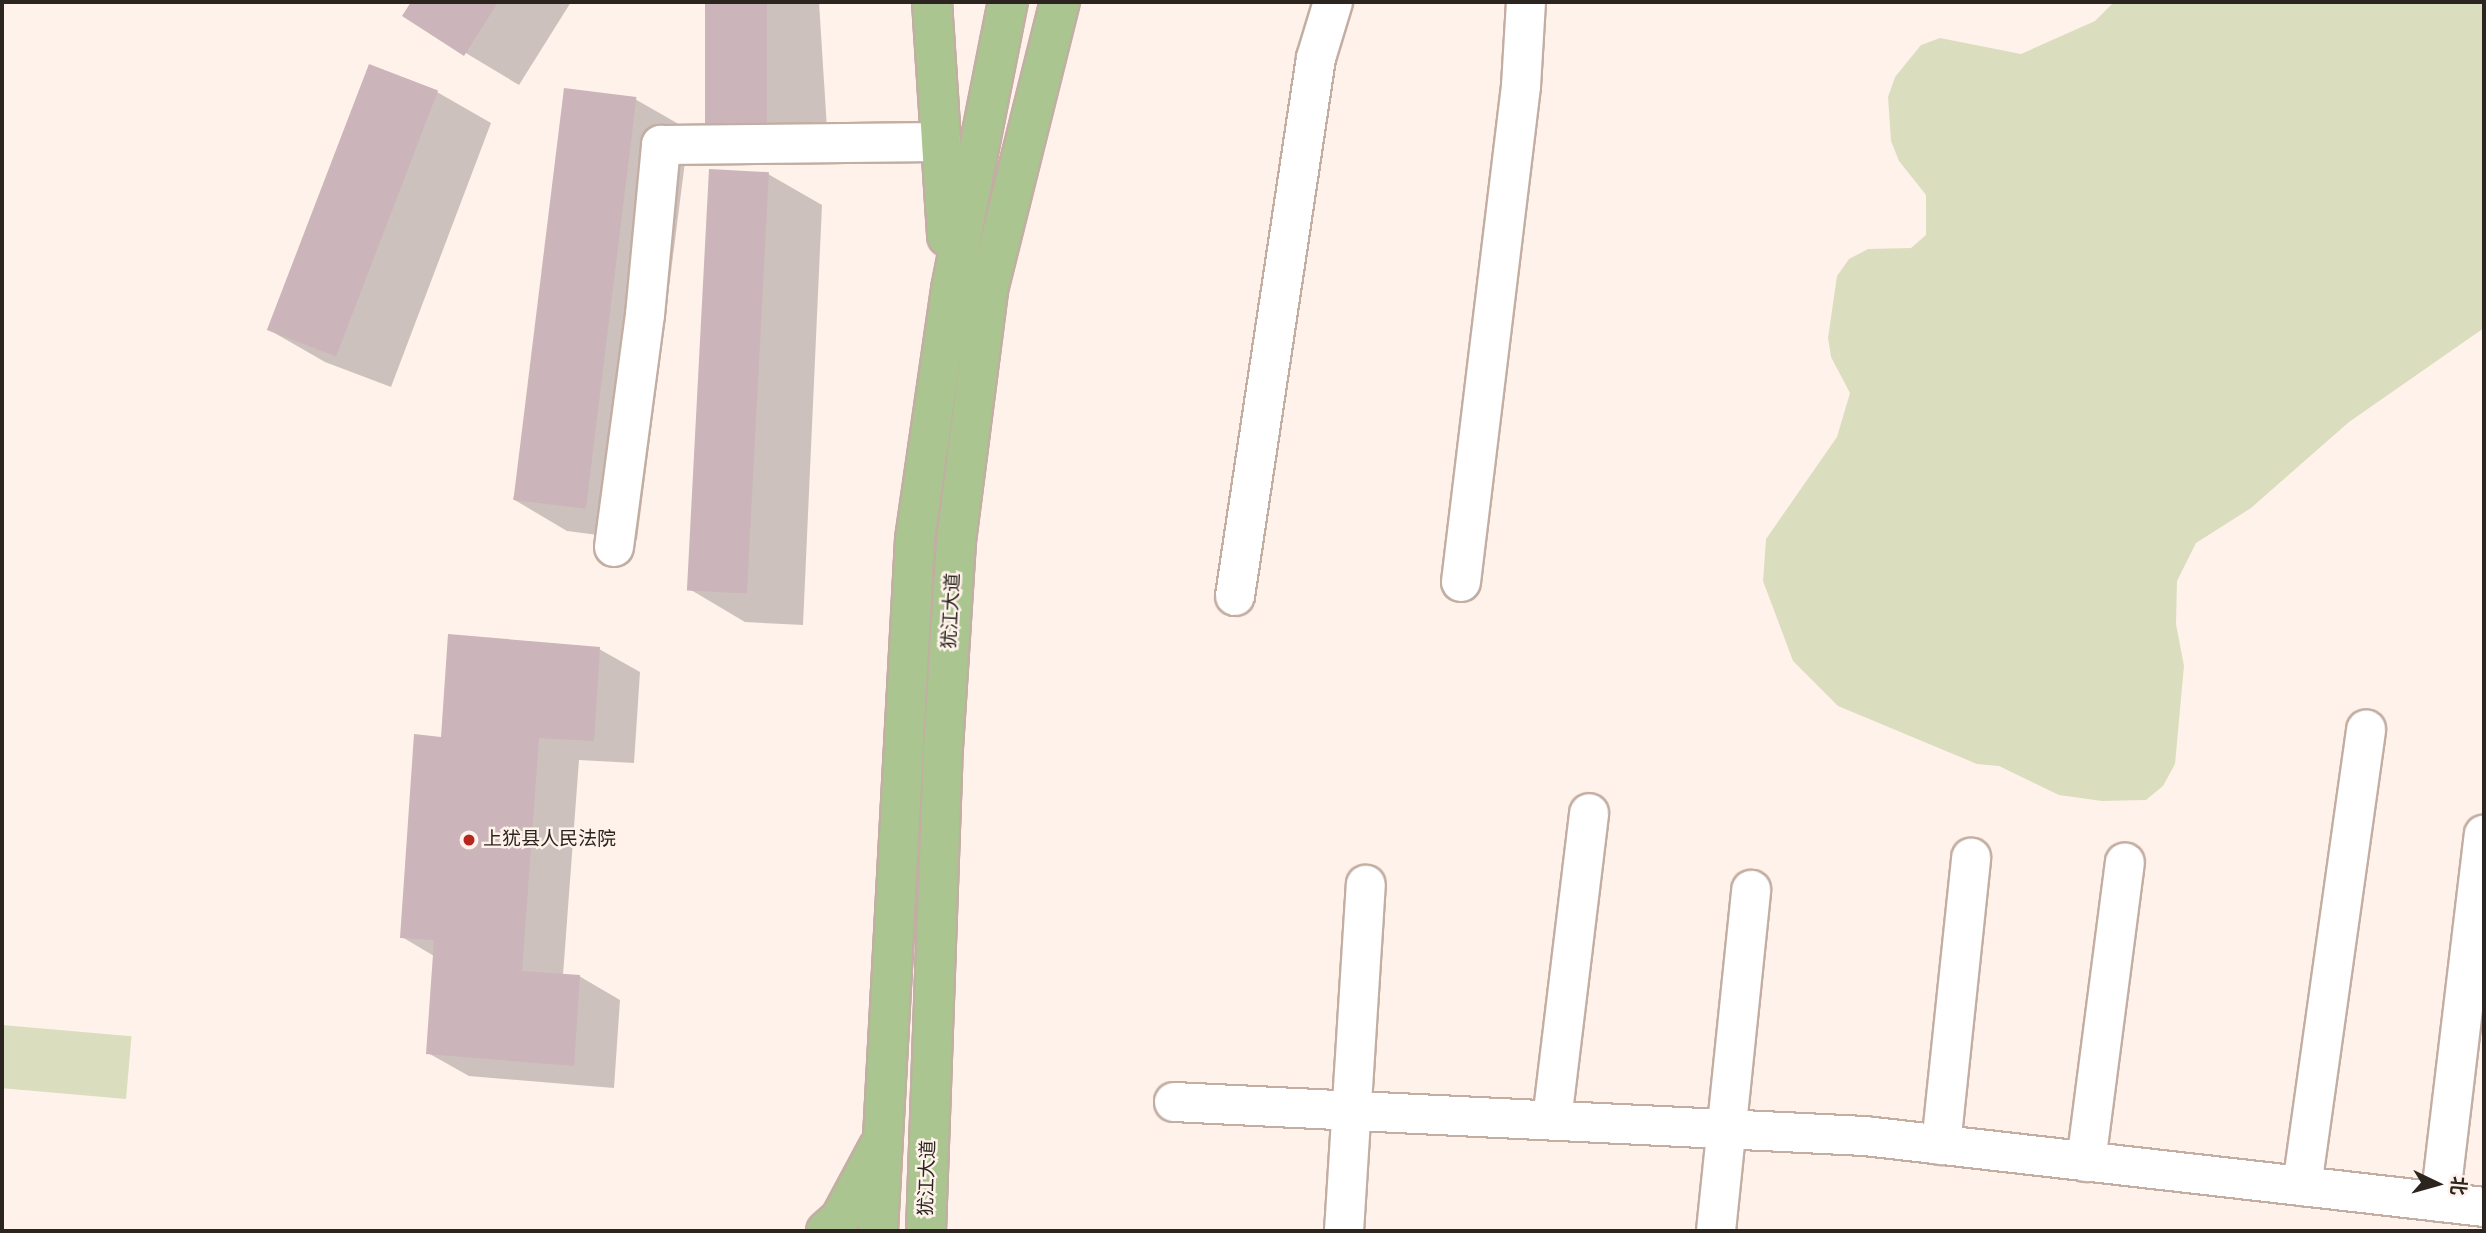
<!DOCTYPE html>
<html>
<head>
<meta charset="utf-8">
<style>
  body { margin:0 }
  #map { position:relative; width:2486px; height:1233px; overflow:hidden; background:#fff2eb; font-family:Signika,"Noto Sans SC",sans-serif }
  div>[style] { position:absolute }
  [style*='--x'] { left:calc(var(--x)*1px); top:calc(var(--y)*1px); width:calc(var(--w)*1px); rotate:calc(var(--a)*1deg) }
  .green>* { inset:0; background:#dadebe; transform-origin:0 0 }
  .shadow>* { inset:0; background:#0003 }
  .building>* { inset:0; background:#cbb4ba; transform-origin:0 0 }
  .roads { filter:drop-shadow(2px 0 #c2aea3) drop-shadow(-2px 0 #c2aea3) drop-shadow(0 2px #c2aea3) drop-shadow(0 -2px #c2aea3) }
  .minor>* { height:38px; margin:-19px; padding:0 19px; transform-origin:19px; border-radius:19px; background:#fff }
  .major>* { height:38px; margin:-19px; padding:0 19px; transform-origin:19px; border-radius:19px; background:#aac58f }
  .dots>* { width:19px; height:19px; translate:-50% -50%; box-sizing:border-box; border:4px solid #fff2eb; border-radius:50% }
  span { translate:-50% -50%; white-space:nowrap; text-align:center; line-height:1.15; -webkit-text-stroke:5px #fff2eb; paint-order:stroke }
  .street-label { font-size:19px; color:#2b241f }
  .poi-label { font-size:19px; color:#2b241f }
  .left { translate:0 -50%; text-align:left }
  .frame { position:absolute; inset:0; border:4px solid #2b241f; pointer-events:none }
  .north { position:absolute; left:2402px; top:1149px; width:70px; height:70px; -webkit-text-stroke:5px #fff2eb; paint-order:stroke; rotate:95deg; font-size:19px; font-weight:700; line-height:28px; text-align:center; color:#2b241f }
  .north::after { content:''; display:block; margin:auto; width:24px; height:32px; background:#2b241f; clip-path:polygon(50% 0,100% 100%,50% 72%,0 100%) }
</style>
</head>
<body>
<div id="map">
  <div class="green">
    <i style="clip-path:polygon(2114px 2px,2484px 2px,2484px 328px,2349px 422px,2251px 508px,2196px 543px,2177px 581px,2176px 624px,2184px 666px,2175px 764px,2163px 786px,2146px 800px,2102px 801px,2059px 795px,1999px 766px,1977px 764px,1838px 706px,1793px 661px,1763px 581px,1766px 539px,1837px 437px,1850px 393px,1831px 357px,1828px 338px,1837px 276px,1849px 259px,1868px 249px,1911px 248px,1926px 235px,1926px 195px,1899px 161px,1891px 141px,1888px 97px,1895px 77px,1921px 45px,1940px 38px,2021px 54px,2095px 21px)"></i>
    <i style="left:2px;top:1025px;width:130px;height:63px;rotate:5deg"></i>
  </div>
  <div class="shadow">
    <i style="clip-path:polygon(413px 2px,571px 2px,519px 85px,404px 16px)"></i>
    <i style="clip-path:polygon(707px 2px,819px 2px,829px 161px,769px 163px,715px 132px)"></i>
    <i style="clip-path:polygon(437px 92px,491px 123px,391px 387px,325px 362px,271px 331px)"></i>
    <i style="clip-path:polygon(635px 99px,689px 130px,637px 540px,567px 531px,513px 499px)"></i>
    <i style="clip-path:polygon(768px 174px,822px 205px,803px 625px,745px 622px,691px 590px)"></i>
    <i style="clip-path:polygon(599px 649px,640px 672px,634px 763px,579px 760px,563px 975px,579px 976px,620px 1000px,614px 1088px,469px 1076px,428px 1053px,434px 956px,402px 937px,442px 739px)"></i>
  </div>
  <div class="building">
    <i style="clip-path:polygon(411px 2px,498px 2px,464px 56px,402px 16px)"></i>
    <i style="left:705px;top:2px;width:62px;height:131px"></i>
    <i style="left:369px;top:64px;width:74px;height:285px;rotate:21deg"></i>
    <i style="left:564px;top:88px;width:73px;height:415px;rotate:7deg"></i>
    <i style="left:709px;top:169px;width:60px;height:422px;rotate:3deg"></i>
    <i style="clip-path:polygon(448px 634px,600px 647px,594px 741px,539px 738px,522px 971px,580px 975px,574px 1066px,426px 1054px,434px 940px,400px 938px,414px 734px,441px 737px)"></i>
  </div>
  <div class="roads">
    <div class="minor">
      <i style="--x:614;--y:547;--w:234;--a:-82.4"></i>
      <i style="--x:645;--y:315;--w:171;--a:-84.6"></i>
      <i style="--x:661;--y:145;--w:280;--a:-0.6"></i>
      <i style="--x:1461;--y:582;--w:500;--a:-83.1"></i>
      <i style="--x:1521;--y:86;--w:84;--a:-86.6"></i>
      <i style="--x:1235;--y:596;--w:544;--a:-81.44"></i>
      <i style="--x:1316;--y:58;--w:59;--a:-73.1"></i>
      <i style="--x:1174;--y:1102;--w:692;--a:2.82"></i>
      <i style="--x:1865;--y:1136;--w:623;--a:6.54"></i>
      <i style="--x:1552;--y:1120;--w:309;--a:-83.1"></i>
      <i style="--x:1941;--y:1145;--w:289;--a:-84"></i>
      <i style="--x:2086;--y:1162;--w:302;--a:-82.6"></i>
      <i style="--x:2302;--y:1186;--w:461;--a:-82"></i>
      <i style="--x:2440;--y:1202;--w:370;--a:-83.2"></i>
      <i style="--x:1344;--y:1231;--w:347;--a:-86.4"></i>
      <i style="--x:1716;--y:1231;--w:343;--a:-84.1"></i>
    </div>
    <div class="major">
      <i style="--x:932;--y:2;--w:235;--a:86.3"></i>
      <i style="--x:826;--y:1231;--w:18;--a:-41"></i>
      <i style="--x:840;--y:1219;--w:81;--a:-61.8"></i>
      <i style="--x:878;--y:1231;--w:693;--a:-86.94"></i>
      <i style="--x:915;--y:539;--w:253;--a:-81.8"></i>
      <i style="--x:951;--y:289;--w:293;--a:-78.8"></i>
      <i style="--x:926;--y:1231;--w:467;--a:-88"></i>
      <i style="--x:942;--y:764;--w:223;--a:-86.4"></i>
      <i style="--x:956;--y:541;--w:253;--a:-82.7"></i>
      <i style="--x:988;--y:290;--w:297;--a:-76"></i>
    </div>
  </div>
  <div class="dots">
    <i style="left:469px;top:840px;background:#b52621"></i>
  </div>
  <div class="street-label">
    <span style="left:952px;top:611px;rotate:-87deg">犹江大道</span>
    <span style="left:928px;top:1178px;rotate:-88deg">犹江大道</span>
  </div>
  <div class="poi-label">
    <span class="left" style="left:483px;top:840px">上犹县人民法院</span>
  </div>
  <div class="frame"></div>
  <div class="north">北</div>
</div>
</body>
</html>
